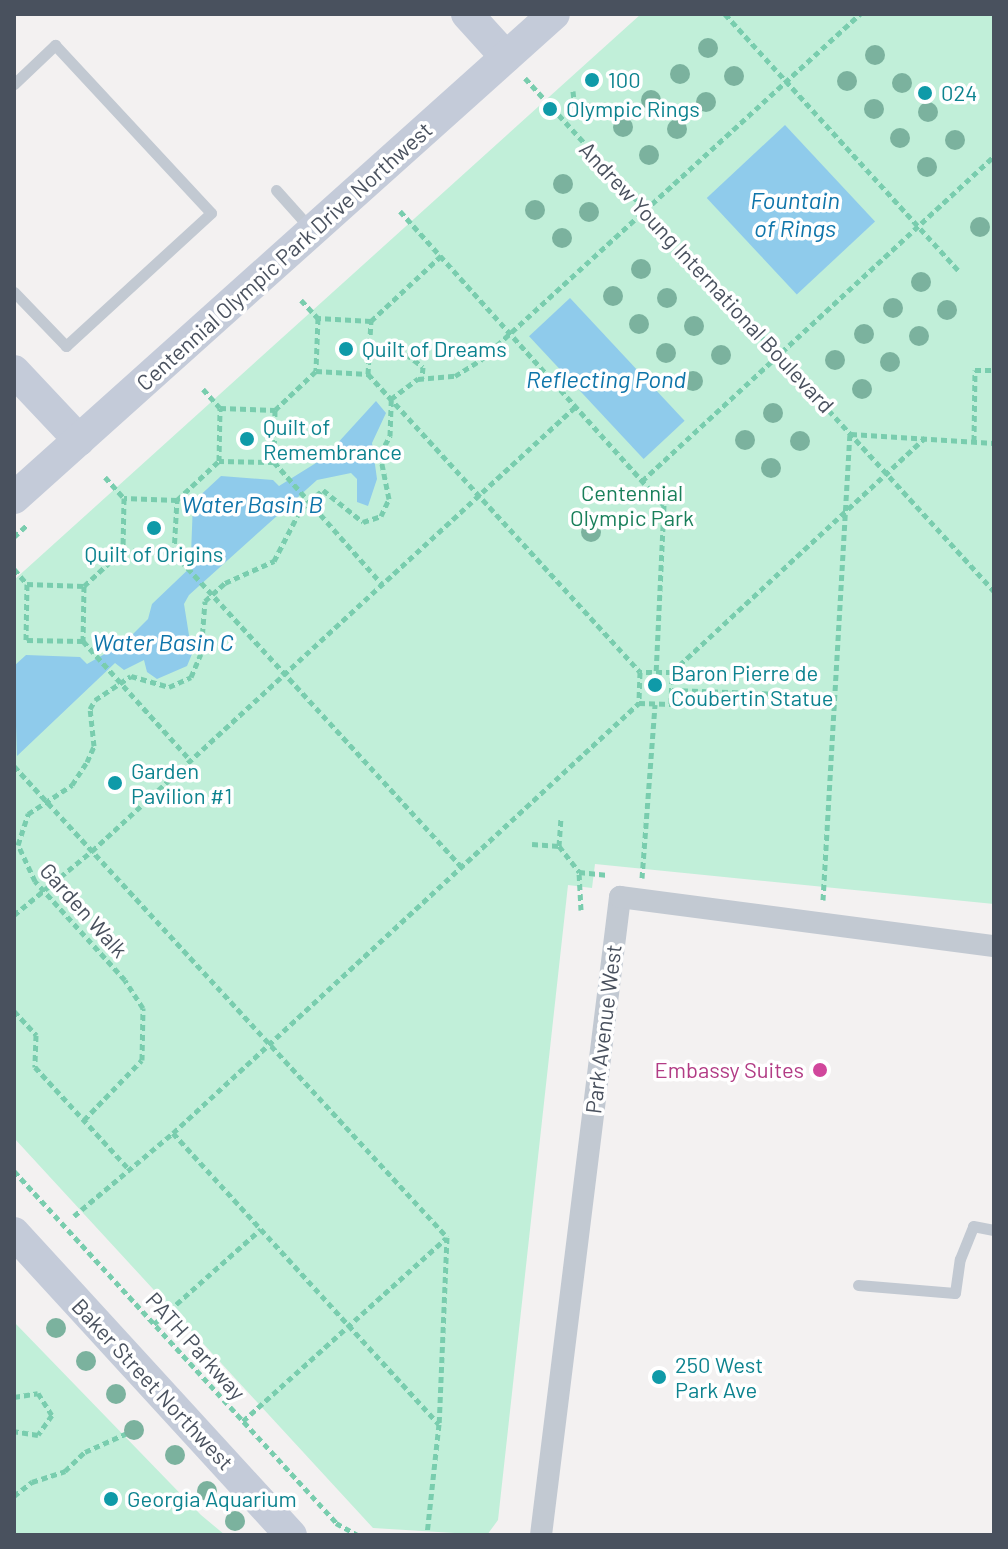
<!DOCTYPE html>
<html>
<head>
<meta charset="utf-8">
<style>
  body { margin:0 }
  #map { position:relative; width:1008px; height:1549px; overflow:hidden; background:#f3f1f1; font-family:Barlow,sans-serif }
  div>[style] { position:absolute }
  [style*='--x'] { left:calc(var(--x)*1px); top:calc(var(--y)*1px); width:calc(var(--w)*1px); rotate:calc(var(--a)*1deg) }
  .green>* { inset:0; background:#c1efd9 }
  .water>* { inset:0; background:#8fcbeb; transform-origin:0 0 }
  .path>* { height:5px; margin-top:-2.5px; transform-origin:0; background:repeating-linear-gradient(90deg,#79cdae 0 6px,transparent 0 10px) }
  .lane>* { height:11px; margin:-5.5px; padding:0 5.5px; transform-origin:5.5px; border-radius:5.5px; background:#c2c9d2 }
  .street>* { height:22px; margin:-11px; padding:0 11px; transform-origin:11px; border-radius:11px; background:#c2c9d2 }
  .secondary>* { height:32px; margin:-16px; padding:0 16px; transform-origin:16px; border-radius:16px; background:#c4cbd9 }
  .trees>* { width:20px; height:20px; margin:-10px; border-radius:50%; background:#7bb29e }
  .dots>* { width:22px; height:22px; translate:-50% -50%; box-sizing:border-box; border:4px solid #fff; border-radius:50% }
  span { translate:-50% -50%; white-space:nowrap; text-align:center; line-height:1.15; -webkit-text-stroke:7px #fff; paint-order:stroke }
  .culture-label { font-size:22px; color:#0d838f }
  .left { translate:0 -50%; text-align:left }
  .street-label { font-size:22px; color:#49515e }
  .park-label { font-size:22px; color:#197f5a }
  .hotel-label { font-size:22px; color:#b23c85 }
  .right { translate:-100% -50%; text-align:right }
  .water-label { font-size:24px; color:#0f75aa; font-style:italic }
  .frame { position:absolute; inset:0; border:16px solid #49515e; pointer-events:none }
</style>
</head>
<body>
<div id="map">
  <div class="green">
    <i style="clip-path:polygon(641px 14px,994px 14px,994px 904px,595px 864px,592px 888px,568px 885px,498px 1520px,487px 1535px,373px 1528px,14px 1138px,14px 580px)"></i>
    <i style="clip-path:polygon(14px 1322px,201px 1515px,225px 1535px,14px 1535px)"></i>
  </div>
  <div class="water">
    <i style="left:785px;top:125px;width:132px;height:107px;rotate:47deg"></i>
    <i style="left:570px;top:298px;width:168px;height:56px;rotate:47deg"></i>
    <i style="clip-path:polygon(376px 401px,386px 413px,372px 443px,377px 479px,368px 506px,357px 502px,357px 479px,351px 473px,317px 480px,189px 595px,184px 604px,192px 654px,187px 666px,157px 679px,147px 672px,144px 660px,124px 670px,115px 663px,17px 756px,14px 666px,26px 655px,80px 657px,87px 664px,124px 643px,148px 619px,152px 604px,196px 562px,191px 555px,193px 502px,221px 476px,273px 480px,279px 486px,324px 458px)"></i>
  </div>
  <div class="path">
    <i style="--x:725;--y:14;--w:349;--a:47.7"></i>
    <i style="--x:525;--y:78;--w:695;--a:47.57"></i>
    <i style="--x:573;--y:91;--w:19;--a:84"></i>
    <i style="--x:400;--y:211;--w:395;--a:48.1"></i>
    <i style="--x:664;--y:505;--w:167;--a:92.7"></i>
    <i style="--x:301;--y:300;--w:25;--a:47"></i>
    <i style="--x:371;--y:321;--w:96;--a:-42.9"></i>
    <i style="--x:369;--y:349;--w:37;--a:8"></i>
    <i style="--x:406;--y:354;--w:21;--a:37"></i>
    <i style="--x:423;--y:367;--w:11;--a:95"></i>
    <i style="--x:368;--y:374;--w:53;--a:-86.8"></i>
    <i style="--x:371;--y:321;--w:53;--a:-176.8"></i>
    <i style="--x:318;--y:318;--w:53;--a:92.2"></i>
    <i style="--x:316;--y:371;--w:52;--a:3.3"></i>
    <i style="--x:368;--y:374;--w:403;--a:47.6"></i>
    <i style="--x:203;--y:389;--w:25;--a:48"></i>
    <i style="--x:275;--y:410;--w:57;--a:-43.6"></i>
    <i style="--x:851;--y:434;--w:143;--a:3.6"></i>
    <i style="--x:974;--y:441;--w:71;--a:-89.2"></i>
    <i style="--x:975;--y:370;--w:19;--a:0"></i>
    <i style="--x:274;--y:462;--w:55;--a:-179"></i>
    <i style="--x:219;--y:461;--w:53;--a:-88.9"></i>
    <i style="--x:220;--y:408;--w:55;--a:2.1"></i>
    <i style="--x:275;--y:410;--w:52;--a:91.1"></i>
    <i style="--x:274;--y:462;--w:163;--a:48.5"></i>
    <i style="--x:105;--y:477;--w:28;--a:48"></i>
    <i style="--x:642;--y:481;--w:479;--a:-42.7"></i>
    <i style="--x:177;--y:500;--w:57;--a:-42.9"></i>
    <i style="--x:14;--y:537;--w:18;--a:-43"></i>
    <i style="--x:174;--y:553;--w:53;--a:-86.8"></i>
    <i style="--x:177;--y:500;--w:53;--a:-177.8"></i>
    <i style="--x:124;--y:498;--w:52;--a:91.1"></i>
    <i style="--x:123;--y:550;--w:51;--a:3.4"></i>
    <i style="--x:174;--y:553;--w:426;--a:47.5"></i>
    <i style="--x:14;--y:569;--w:20;--a:49"></i>
    <i style="--x:84;--y:586;--w:53;--a:-42.7"></i>
    <i style="--x:83;--y:641;--w:57;--a:-179"></i>
    <i style="--x:26;--y:640;--w:56;--a:-89"></i>
    <i style="--x:27;--y:584;--w:57;--a:2"></i>
    <i style="--x:84;--y:586;--w:55;--a:91"></i>
    <i style="--x:83;--y:641;--w:160;--a:48"></i>
    <i style="--x:672;--y:672;--w:345;--a:-42.8"></i>
    <i style="--x:672;--y:690;--w:162;--a:2.1"></i>
    <i style="--x:14;--y:766;--w:640;--a:47.41"></i>
    <i style="--x:447;--y:1237;--w:187;--a:92.4"></i>
    <i style="--x:439;--y:1424;--w:112;--a:96.2"></i>
    <i style="--x:532;--y:844;--w:27;--a:4"></i>
    <i style="--x:559;--y:846;--w:27;--a:-86"></i>
    <i style="--x:559;--y:846;--w:33;--a:52"></i>
    <i style="--x:642;--y:878;--w:174;--a:-85.7"></i>
    <i style="--x:823;--y:900;--w:466;--a:-86.7"></i>
    <i style="--x:581;--y:910;--w:38;--a:-93"></i>
    <i style="--x:579;--y:872;--w:29;--a:6"></i>
    <i style="--x:14;--y:915;--w:101;--a:-39.4"></i>
    <i style="--x:92;--y:851;--w:656;--a:-42.59"></i>
    <i style="--x:14;--y:1011;--w:33;--a:47"></i>
    <i style="--x:36;--y:1035;--w:32;--a:92"></i>
    <i style="--x:35;--y:1067;--w:137;--a:47.4"></i>
    <i style="--x:84;--y:1120;--w:83;--a:-46"></i>
    <i style="--x:142;--y:1060;--w:52;--a:-88.9"></i>
    <i style="--x:143;--y:1008;--w:33;--a:-123"></i>
    <i style="--x:125;--y:980;--w:134;--a:-132.3"></i>
    <i style="--x:35;--y:881;--w:40;--a:-115"></i>
    <i style="--x:18;--y:845;--w:33;--a:-72"></i>
    <i style="--x:28;--y:814;--w:53;--a:-33.4"></i>
    <i style="--x:72;--y:785;--w:27;--a:-57"></i>
    <i style="--x:87;--y:762;--w:17;--a:-66"></i>
    <i style="--x:94;--y:746;--w:37;--a:-96"></i>
    <i style="--x:90;--y:709;--w:10;--a:-61"></i>
    <i style="--x:95;--y:700;--w:43;--a:-33.7"></i>
    <i style="--x:131;--y:676;--w:40;--a:16"></i>
    <i style="--x:169;--y:687;--w:24;--a:-24"></i>
    <i style="--x:191;--y:677;--w:25;--a:-67"></i>
    <i style="--x:201;--y:654;--w:53;--a:-85.7"></i>
    <i style="--x:205;--y:601;--w:27;--a:-42"></i>
    <i style="--x:225;--y:583;--w:54;--a:-24.2"></i>
    <i style="--x:274;--y:561;--w:59;--a:-62.6"></i>
    <i style="--x:301;--y:509;--w:29;--a:-41"></i>
    <i style="--x:323;--y:490;--w:51;--a:38.7"></i>
    <i style="--x:363;--y:522;--w:19;--a:-18"></i>
    <i style="--x:381;--y:516;--w:19;--a:-65"></i>
    <i style="--x:389;--y:499;--w:46;--a:-101.3"></i>
    <i style="--x:380;--y:454;--w:21;--a:-61"></i>
    <i style="--x:390;--y:436;--w:37;--a:-88"></i>
    <i style="--x:391;--y:399;--w:34;--a:-37"></i>
    <i style="--x:418;--y:379;--w:37;--a:-5"></i>
    <i style="--x:455;--y:376;--w:32;--a:-32"></i>
    <i style="--x:482;--y:359;--w:512;--a:-42.39"></i>
    <i style="--x:173;--y:1133;--w:394;--a:47.6"></i>
    <i style="--x:14;--y:1171;--w:477;--a:47.5"></i>
    <i style="--x:336;--y:1523;--w:25;--a:29"></i>
    <i style="--x:74;--y:1216;--w:129;--a:-40"></i>
    <i style="--x:173;--y:1133;--w:634;--a:-42.7"></i>
    <i style="--x:639;--y:703;--w:32;--a:2"></i>
    <i style="--x:671;--y:704;--w:32;--a:-88"></i>
    <i style="--x:672;--y:672;--w:32;--a:180"></i>
    <i style="--x:640;--y:672;--w:31;--a:92"></i>
    <i style="--x:154;--y:1324;--w:143;--a:-41.6"></i>
    <i style="--x:14;--y:1397;--w:24;--a:-9"></i>
    <i style="--x:38;--y:1393;--w:26;--a:58"></i>
    <i style="--x:52;--y:1415;--w:24;--a:125"></i>
    <i style="--x:38;--y:1435;--w:24;--a:-171"></i>
    <i style="--x:243;--y:1421;--w:273;--a:-42"></i>
    <i style="--x:14;--y:1496;--w:23;--a:-38"></i>
    <i style="--x:32;--y:1482;--w:35;--a:-18"></i>
    <i style="--x:65;--y:1471;--w:28;--a:-44"></i>
    <i style="--x:85;--y:1452;--w:54;--a:-24.2"></i>
  </div>
  <div class="lane">
    <i style="--x:14;--y:84;--w:57;--a:-43.6"></i>
    <i style="--x:55;--y:45;--w:229;--a:47.1"></i>
    <i style="--x:211;--y:213;--w:197;--a:137.5"></i>
    <i style="--x:66;--y:346;--w:75;--a:-133.9"></i>
    <i style="--x:276;--y:190;--w:51;--a:48.2"></i>
    <i style="--x:858;--y:1285;--w:97;--a:4.7"></i>
    <i style="--x:955;--y:1293;--w:34;--a:-82"></i>
    <i style="--x:960;--y:1259;--w:35;--a:-68"></i>
    <i style="--x:973;--y:1226;--w:21;--a:11"></i>
  </div>
  <div class="street">
    <i style="--x:541;--y:1535;--w:643;--a:-82.94"></i>
    <i style="--x:620;--y:897;--w:377;--a:7.5"></i>
  </div>
  <div class="secondary">
    <i style="--x:467;--y:14;--w:58;--a:47.8"></i>
    <i style="--x:14;--y:371;--w:95;--a:46.7"></i>
    <i style="--x:14;--y:498;--w:725;--a:-41.87"></i>
    <i style="--x:14;--y:1233;--w:410;--a:47.5"></i>
  </div>
  <div class="trees">
    <i style="left:708px;top:48px"></i>
    <i style="left:875px;top:55px"></i>
    <i style="left:680px;top:74px"></i>
    <i style="left:734px;top:76px"></i>
    <i style="left:847px;top:81px"></i>
    <i style="left:902px;top:83px"></i>
    <i style="left:651px;top:100px"></i>
    <i style="left:706px;top:102px"></i>
    <i style="left:874px;top:109px"></i>
    <i style="left:928px;top:112px"></i>
    <i style="left:623px;top:127px"></i>
    <i style="left:677px;top:129px"></i>
    <i style="left:900px;top:138px"></i>
    <i style="left:955px;top:140px"></i>
    <i style="left:649px;top:155px"></i>
    <i style="left:927px;top:167px"></i>
    <i style="left:563px;top:184px"></i>
    <i style="left:535px;top:210px"></i>
    <i style="left:589px;top:212px"></i>
    <i style="left:980px;top:227px"></i>
    <i style="left:562px;top:238px"></i>
    <i style="left:641px;top:269px"></i>
    <i style="left:921px;top:282px"></i>
    <i style="left:613px;top:296px"></i>
    <i style="left:667px;top:298px"></i>
    <i style="left:893px;top:308px"></i>
    <i style="left:947px;top:310px"></i>
    <i style="left:639px;top:324px"></i>
    <i style="left:694px;top:326px"></i>
    <i style="left:864px;top:334px"></i>
    <i style="left:919px;top:336px"></i>
    <i style="left:666px;top:353px"></i>
    <i style="left:721px;top:355px"></i>
    <i style="left:835px;top:360px"></i>
    <i style="left:890px;top:362px"></i>
    <i style="left:693px;top:381px"></i>
    <i style="left:862px;top:389px"></i>
    <i style="left:773px;top:413px"></i>
    <i style="left:745px;top:440px"></i>
    <i style="left:800px;top:441px"></i>
    <i style="left:771px;top:468px"></i>
    <i style="left:591px;top:532px"></i>
    <i style="left:56px;top:1328px"></i>
    <i style="left:86px;top:1361px"></i>
    <i style="left:116px;top:1394px"></i>
    <i style="left:134px;top:1430px"></i>
    <i style="left:175px;top:1455px"></i>
    <i style="left:207px;top:1491px"></i>
    <i style="left:235px;top:1521px"></i>
  </div>
  <div class="dots">
    <i style="left:592px;top:80px;background:#0f9aa8"></i>
    <i style="left:925px;top:93px;background:#0f9aa8"></i>
    <i style="left:550px;top:109px;background:#0f9aa8"></i>
    <i style="left:346px;top:349px;background:#0f9aa8"></i>
    <i style="left:247px;top:439px;background:#0f9aa8"></i>
    <i style="left:154px;top:528px;background:#0f9aa8"></i>
    <i style="left:655px;top:685px;background:#0f9aa8"></i>
    <i style="left:115px;top:783px;background:#0f9aa8"></i>
    <i style="left:820px;top:1070px;background:#d1479c"></i>
    <i style="left:659px;top:1377px;background:#0f9aa8"></i>
    <i style="left:111px;top:1499px;background:#0f9aa8"></i>
  </div>
  <div class="culture-label">
    <span class="left" style="left:608px;top:80px">100</span>
    <span class="left" style="left:941px;top:93px">024</span>
    <span class="left" style="left:566px;top:109px">Olympic Rings</span>
    <span class="left" style="left:362px;top:349px">Quilt of Dreams</span>
    <span class="left" style="left:263px;top:439px">Quilt of<br>Remembrance</span>
    <span style="left:154px;top:554px">Quilt of Origins</span>
    <span class="left" style="left:671px;top:685px">Baron Pierre de<br>Coubertin Statue</span>
    <span class="left" style="left:131px;top:783px">Garden<br>Pavilion #1</span>
    <span class="left" style="left:675px;top:1377px">250 West<br>Park Ave</span>
    <span class="left" style="left:127px;top:1499px">Georgia Aquarium</span>
  </div>
  <div class="street-label">
    <span style="left:284px;top:256px;rotate:-42deg">Centennial Olympic Park Drive Northwest</span>
    <span style="left:707px;top:277px;rotate:47deg">Andrew Young International Boulevard</span>
    <span style="left:84px;top:910px;rotate:48deg">Garden Walk</span>
    <span style="left:603px;top:1029px;rotate:-83deg">Park Avenue West</span>
    <span style="left:196px;top:1346px;rotate:48deg">PATH Parkway</span>
    <span style="left:153px;top:1384px;rotate:47deg">Baker Street Northwest</span>
  </div>
  <div class="park-label">
    <span style="left:632px;top:505px">Centennial<br>Olympic Park</span>
  </div>
  <div class="hotel-label">
    <span class="right" style="left:804px;top:1070px">Embassy Suites</span>
  </div>
  <div class="water-label">
    <span style="left:795px;top:214px">Fountain<br>of Rings</span>
    <span style="left:606px;top:379px">Reflecting Pond</span>
    <span style="left:252px;top:504px">Water Basin B</span>
    <span style="left:163px;top:642px">Water Basin C</span>
  </div>
  <div class="frame"></div>
</div>
</body>
</html>
